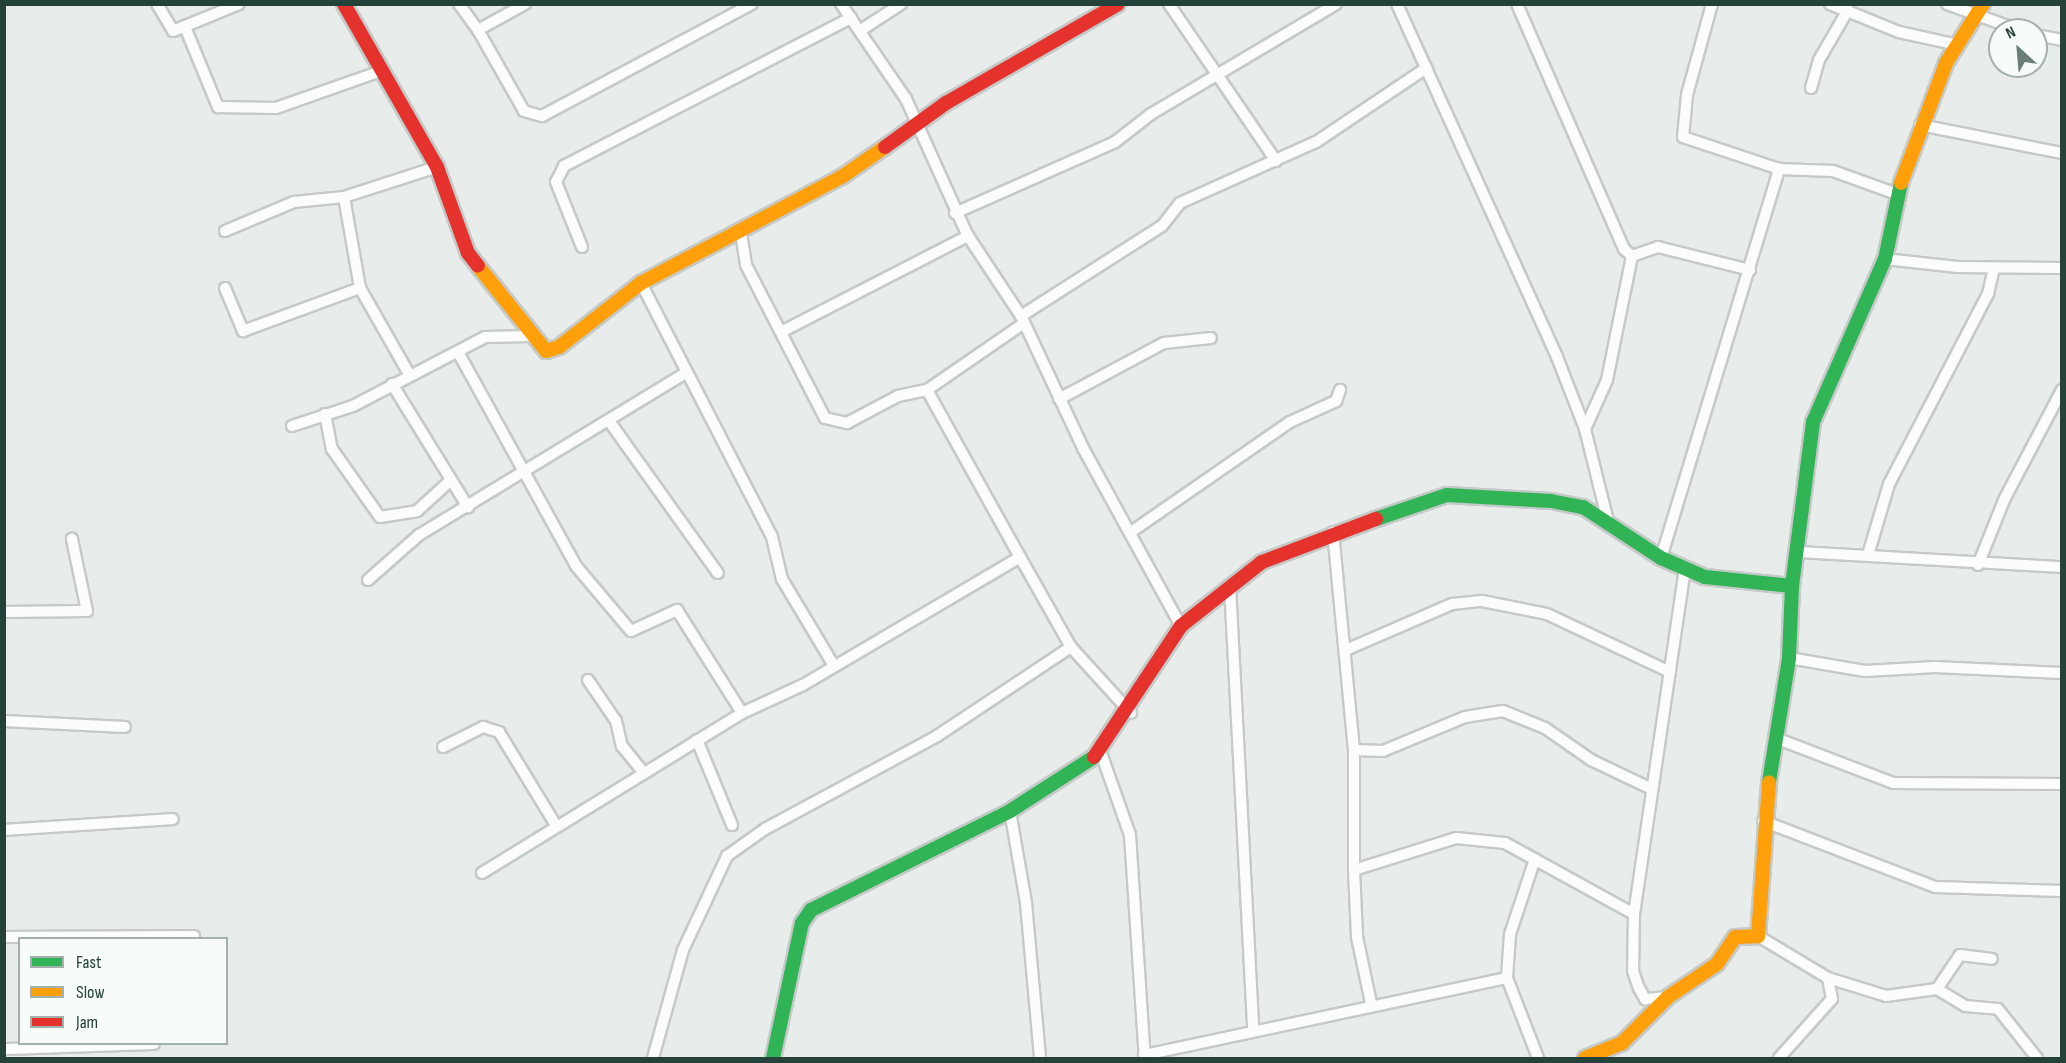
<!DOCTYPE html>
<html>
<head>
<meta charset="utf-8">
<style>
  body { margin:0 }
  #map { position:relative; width:2066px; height:1063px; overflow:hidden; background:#e8edeb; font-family:"Sofia Sans Condensed",sans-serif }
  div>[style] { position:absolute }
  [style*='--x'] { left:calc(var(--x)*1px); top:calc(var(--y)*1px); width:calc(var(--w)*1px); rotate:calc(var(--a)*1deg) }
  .roads { filter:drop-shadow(2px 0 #c5cac8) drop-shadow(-2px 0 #c5cac8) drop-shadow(0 2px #c5cac8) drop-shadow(0 -2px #c5cac8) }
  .street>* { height:10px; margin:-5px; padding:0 5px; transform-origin:5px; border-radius:5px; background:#fcfcfc }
  .fast>* { height:14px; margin:-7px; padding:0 7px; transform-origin:7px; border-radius:7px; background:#30b455 }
  .slow>* { height:14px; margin:-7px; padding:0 7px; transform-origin:7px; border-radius:7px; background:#ff9f0a }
  .jam>* { height:14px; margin:-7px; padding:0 7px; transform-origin:7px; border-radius:7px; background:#e5322d }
  span { translate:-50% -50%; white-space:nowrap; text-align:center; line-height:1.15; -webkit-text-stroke:4.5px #f7fbf9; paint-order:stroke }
  .frame { position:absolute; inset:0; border:6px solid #24423a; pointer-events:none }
  .legend { position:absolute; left:18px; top:937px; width:210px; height:108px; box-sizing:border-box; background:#f7fbf9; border:2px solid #a3b1ad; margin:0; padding:8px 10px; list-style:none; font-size:18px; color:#24423a }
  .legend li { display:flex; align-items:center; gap:12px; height:30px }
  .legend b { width:30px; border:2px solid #a3b1ad }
  .north { position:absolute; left:1988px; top:18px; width:60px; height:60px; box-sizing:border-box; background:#f7fbf9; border:2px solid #a3b1ad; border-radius:50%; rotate:334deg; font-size:16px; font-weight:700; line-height:24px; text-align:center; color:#24423a }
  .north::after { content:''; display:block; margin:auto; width:21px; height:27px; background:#697e78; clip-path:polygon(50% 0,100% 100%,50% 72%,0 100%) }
</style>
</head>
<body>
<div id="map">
  <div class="roads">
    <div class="street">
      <i style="--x:157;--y:4;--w:31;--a:59"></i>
      <i style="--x:173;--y:31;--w:71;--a:-22.2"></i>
      <i style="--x:459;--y:4;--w:32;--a:54"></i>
      <i style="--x:478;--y:30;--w:54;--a:-29"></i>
      <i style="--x:841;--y:4;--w:115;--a:55.6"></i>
      <i style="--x:906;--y:99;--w:150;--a:65.7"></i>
      <i style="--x:968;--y:236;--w:96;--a:56.5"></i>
      <i style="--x:1021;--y:316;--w:146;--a:64.8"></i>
      <i style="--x:1083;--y:448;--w:203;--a:61.2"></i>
      <i style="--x:1169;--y:4;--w:190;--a:55.7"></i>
      <i style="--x:1397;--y:4;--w:388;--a:65.6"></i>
      <i style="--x:1557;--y:357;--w:77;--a:68.7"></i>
      <i style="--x:1585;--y:429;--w:95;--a:76"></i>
      <i style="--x:1517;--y:4;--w:267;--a:66.4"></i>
      <i style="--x:1624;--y:249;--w:11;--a:41"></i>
      <i style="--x:1632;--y:256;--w:126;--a:101.4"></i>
      <i style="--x:1607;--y:380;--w:54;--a:114.2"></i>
      <i style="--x:1712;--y:4;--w:94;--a:105.4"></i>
      <i style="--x:1687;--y:95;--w:42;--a:95.4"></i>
      <i style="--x:1683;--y:137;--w:101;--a:18.4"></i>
      <i style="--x:1779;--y:169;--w:54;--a:2.1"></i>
      <i style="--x:1833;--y:171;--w:68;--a:19.8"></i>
      <i style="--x:1830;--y:4;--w:74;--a:22.1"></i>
      <i style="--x:1899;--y:32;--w:60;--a:12.4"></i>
      <i style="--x:1947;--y:4;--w:77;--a:19.9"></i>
      <i style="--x:185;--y:27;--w:87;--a:67.6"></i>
      <i style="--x:218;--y:107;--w:58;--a:1"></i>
      <i style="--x:276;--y:108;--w:111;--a:-19.4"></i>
      <i style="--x:478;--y:30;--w:93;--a:60.4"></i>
      <i style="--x:524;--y:111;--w:19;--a:16"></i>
      <i style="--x:542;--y:116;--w:238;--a:-28.1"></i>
      <i style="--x:861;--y:30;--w:48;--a:-33"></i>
      <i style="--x:2036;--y:35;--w:26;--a:11"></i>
      <i style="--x:1811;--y:88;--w:29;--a:-74"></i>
      <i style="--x:1819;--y:60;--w:58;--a:-59.9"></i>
      <i style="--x:1920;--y:125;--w:145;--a:11.2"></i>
      <i style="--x:344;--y:197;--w:92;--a:80"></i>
      <i style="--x:360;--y:288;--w:99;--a:60.3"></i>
      <i style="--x:955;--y:213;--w:175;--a:-23.9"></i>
      <i style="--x:1115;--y:142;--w:46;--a:-37.9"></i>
      <i style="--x:1151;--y:114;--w:215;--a:-30.7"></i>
      <i style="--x:225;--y:231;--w:75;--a:-22.8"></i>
      <i style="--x:294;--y:202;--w:50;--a:-5.7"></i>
      <i style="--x:344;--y:197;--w:98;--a:-17.9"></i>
      <i style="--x:741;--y:233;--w:32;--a:81"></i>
      <i style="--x:746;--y:265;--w:172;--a:62.7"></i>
      <i style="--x:825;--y:418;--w:23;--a:13"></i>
      <i style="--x:847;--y:423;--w:58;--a:-27.9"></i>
      <i style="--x:898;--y:396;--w:30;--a:-12"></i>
      <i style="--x:927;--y:390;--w:191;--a:60.9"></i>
      <i style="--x:582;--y:247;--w:70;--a:-111.8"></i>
      <i style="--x:556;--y:182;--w:18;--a:-63"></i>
      <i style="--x:564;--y:166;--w:323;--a:-27.3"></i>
      <i style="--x:1632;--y:256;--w:28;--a:-19"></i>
      <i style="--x:1658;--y:247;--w:95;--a:14"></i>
      <i style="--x:1885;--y:259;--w:73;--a:6.3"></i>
      <i style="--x:1958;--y:267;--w:104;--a:0.6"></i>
      <i style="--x:641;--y:283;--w:286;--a:62.7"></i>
      <i style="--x:772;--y:537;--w:43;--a:76.6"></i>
      <i style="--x:782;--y:579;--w:101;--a:59.1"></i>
      <i style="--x:225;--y:288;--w:47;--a:67.3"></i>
      <i style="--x:243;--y:331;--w:125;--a:-20.2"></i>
      <i style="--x:1021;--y:316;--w:167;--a:-32.6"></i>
      <i style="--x:1162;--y:226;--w:29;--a:-52"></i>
      <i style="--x:1180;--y:203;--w:149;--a:-24.2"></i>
      <i style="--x:1316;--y:142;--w:133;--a:-33.9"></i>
      <i style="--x:783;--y:331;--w:208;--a:-27.2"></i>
      <i style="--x:458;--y:352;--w:244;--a:61.1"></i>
      <i style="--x:576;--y:566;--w:85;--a:49.8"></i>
      <i style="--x:631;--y:631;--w:51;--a:-24.5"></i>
      <i style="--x:677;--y:610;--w:122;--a:57.7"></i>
      <i style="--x:392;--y:384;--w:145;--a:58.3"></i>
      <i style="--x:927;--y:390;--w:118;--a:-34.6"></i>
      <i style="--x:1059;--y:399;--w:119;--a:-28.1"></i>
      <i style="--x:1164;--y:343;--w:47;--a:-6.1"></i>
      <i style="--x:325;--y:414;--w:36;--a:79"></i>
      <i style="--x:332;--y:449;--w:83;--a:54.8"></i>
      <i style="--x:380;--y:517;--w:37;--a:-9"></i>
      <i style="--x:417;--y:511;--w:46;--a:-42.4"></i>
      <i style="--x:609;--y:421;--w:187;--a:54.4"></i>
      <i style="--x:292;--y:426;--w:64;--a:-18.2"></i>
      <i style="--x:353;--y:406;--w:149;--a:-27.6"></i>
      <i style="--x:485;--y:337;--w:44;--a:-1.3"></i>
      <i style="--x:1131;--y:532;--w:193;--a:-34.7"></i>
      <i style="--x:1290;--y:422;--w:51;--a:-24.5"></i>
      <i style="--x:1336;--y:401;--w:12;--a:-70"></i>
      <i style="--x:1333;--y:532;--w:219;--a:84.5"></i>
      <i style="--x:1354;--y:750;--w:120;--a:90"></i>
      <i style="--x:1354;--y:870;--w:107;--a:-17.4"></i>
      <i style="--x:1456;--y:838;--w:49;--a:5.8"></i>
      <i style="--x:1505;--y:843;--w:147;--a:28.8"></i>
      <i style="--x:1634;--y:914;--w:57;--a:91"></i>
      <i style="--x:1633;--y:971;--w:18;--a:71"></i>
      <i style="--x:1639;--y:988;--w:13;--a:61"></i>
      <i style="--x:1645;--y:999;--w:23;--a:-5"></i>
      <i style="--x:1800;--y:552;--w:262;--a:3.3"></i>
      <i style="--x:1868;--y:555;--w:74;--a:-73.5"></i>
      <i style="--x:1889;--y:484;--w:214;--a:-62.5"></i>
      <i style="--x:1988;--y:294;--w:26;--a:-77"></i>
      <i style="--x:1661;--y:558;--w:407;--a:-73.1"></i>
      <i style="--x:1978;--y:565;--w:72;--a:-68.1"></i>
      <i style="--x:2005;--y:498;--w:122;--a:-62.2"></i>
      <i style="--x:368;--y:580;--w:68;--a:-41.4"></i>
      <i style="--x:419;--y:535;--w:311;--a:-31.3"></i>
      <i style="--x:1230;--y:586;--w:445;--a:87"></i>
      <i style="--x:4;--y:612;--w:83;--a:-0.7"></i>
      <i style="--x:87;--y:611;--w:74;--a:-101.8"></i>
      <i style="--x:1348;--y:649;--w:113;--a:-23.4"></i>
      <i style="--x:1452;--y:604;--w:30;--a:-6"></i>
      <i style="--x:1482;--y:601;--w:66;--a:11.3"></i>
      <i style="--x:1547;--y:614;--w:136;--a:25.2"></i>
      <i style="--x:1789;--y:658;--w:77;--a:9.7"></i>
      <i style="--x:1865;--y:671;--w:70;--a:-3.3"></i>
      <i style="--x:1935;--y:667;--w:127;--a:2.7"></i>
      <i style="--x:588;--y:680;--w:50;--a:55.7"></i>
      <i style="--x:616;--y:721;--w:26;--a:77"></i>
      <i style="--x:622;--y:746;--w:35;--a:51"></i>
      <i style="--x:4;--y:721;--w:121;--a:2.8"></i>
      <i style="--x:1778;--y:739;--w:123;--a:20.9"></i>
      <i style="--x:1893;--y:783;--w:169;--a:0.3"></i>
      <i style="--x:697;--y:740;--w:92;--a:67.6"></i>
      <i style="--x:443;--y:747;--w:45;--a:-26.6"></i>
      <i style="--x:483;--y:727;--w:17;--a:17"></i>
      <i style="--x:499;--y:732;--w:111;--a:58.6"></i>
      <i style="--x:1354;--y:750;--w:29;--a:2"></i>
      <i style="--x:1383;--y:751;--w:89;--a:-22.5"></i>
      <i style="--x:1465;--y:717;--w:38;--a:-9"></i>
      <i style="--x:1503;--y:711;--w:45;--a:22"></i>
      <i style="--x:1545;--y:728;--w:56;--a:34.8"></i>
      <i style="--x:1591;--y:760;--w:68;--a:25.4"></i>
      <i style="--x:1101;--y:753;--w:87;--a:70.5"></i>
      <i style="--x:1130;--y:835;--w:224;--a:86.2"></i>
      <i style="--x:1010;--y:811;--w:93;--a:80.1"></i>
      <i style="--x:1026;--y:903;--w:156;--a:84.8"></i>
      <i style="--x:1763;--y:821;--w:184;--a:21"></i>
      <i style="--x:1935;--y:887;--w:127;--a:1.8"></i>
      <i style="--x:4;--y:830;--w:169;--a:-3.7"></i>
      <i style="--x:1535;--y:859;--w:79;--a:108.4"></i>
      <i style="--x:1510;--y:934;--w:44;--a:93.9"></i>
      <i style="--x:1507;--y:978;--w:86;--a:68.8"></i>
      <i style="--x:1354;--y:870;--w:67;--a:87.4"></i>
      <i style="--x:1357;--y:937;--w:67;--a:78"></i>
      <i style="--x:482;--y:873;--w:305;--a:-31.6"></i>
      <i style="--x:742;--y:713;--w:67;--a:-24.7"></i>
      <i style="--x:803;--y:685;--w:252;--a:-30.5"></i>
      <i style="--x:1020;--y:557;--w:103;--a:60.5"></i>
      <i style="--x:1071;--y:647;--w:89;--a:47.7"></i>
      <i style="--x:1634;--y:914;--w:350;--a:-81.6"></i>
      <i style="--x:1758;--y:936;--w:82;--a:31"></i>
      <i style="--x:1828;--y:978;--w:61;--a:17.2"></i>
      <i style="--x:1886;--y:996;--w:51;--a:-7.8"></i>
      <i style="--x:1937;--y:989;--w:33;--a:31"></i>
      <i style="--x:1965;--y:1006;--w:33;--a:5"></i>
      <i style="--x:1998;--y:1009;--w:63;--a:51.5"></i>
      <i style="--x:4;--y:937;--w:190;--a:-0.3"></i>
      <i style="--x:1937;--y:989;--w:41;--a:-55.9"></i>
      <i style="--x:1960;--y:955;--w:32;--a:7"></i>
      <i style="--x:4;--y:1049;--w:150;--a:-1.9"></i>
      <i style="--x:1144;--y:1055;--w:371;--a:-12"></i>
      <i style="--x:653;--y:1058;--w:112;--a:-74.5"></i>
      <i style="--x:683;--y:950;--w:104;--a:-64.9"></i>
      <i style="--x:727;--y:856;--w:47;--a:-35.4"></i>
      <i style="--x:765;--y:829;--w:196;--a:-28.4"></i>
      <i style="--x:937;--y:736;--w:161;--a:-33.6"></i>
      <i style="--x:1779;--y:1058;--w:79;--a:-48.1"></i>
      <i style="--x:1832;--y:999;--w:21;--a:-101"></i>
    </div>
    <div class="fast">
      <i style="--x:1376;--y:519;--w:75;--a:-18.7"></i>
      <i style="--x:1447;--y:495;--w:104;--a:3.3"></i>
      <i style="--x:1551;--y:501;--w:33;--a:11"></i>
      <i style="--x:1583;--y:507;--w:93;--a:33.2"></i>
      <i style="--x:1661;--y:558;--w:48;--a:23.4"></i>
      <i style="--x:1705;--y:577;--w:87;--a:5.9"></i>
      <i style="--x:1769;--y:782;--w:126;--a:-80.8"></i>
      <i style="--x:1789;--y:658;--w:72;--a:-87.6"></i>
      <i style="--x:1792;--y:586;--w:165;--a:-82.7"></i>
      <i style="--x:1813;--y:422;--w:178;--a:-66.2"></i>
      <i style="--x:1885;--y:259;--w:78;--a:-78.1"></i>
      <i style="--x:773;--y:1058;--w:138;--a:-77.9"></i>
      <i style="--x:802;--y:923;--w:16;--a:-55"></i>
      <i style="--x:811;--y:910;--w:222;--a:-26.4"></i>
      <i style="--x:1010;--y:811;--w:100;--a:-32.7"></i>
    </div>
    <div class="slow">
      <i style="--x:1901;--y:183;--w:128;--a:-69.4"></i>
      <i style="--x:1946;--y:63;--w:70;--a:-57.9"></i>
      <i style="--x:478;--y:266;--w:109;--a:51.3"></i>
      <i style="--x:546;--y:351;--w:14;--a:-17"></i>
      <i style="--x:559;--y:347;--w:104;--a:-38"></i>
      <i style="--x:641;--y:283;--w:229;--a:-27.9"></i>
      <i style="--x:843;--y:176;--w:51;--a:-34.6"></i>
      <i style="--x:1585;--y:1058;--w:40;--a:-22"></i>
      <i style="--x:1622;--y:1043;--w:65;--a:-45"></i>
      <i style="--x:1668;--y:997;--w:59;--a:-34"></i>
      <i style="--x:1717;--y:964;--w:32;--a:-56"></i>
      <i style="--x:1735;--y:937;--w:23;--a:-2"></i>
      <i style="--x:1758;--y:936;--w:154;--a:-85.9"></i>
    </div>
    <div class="jam">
      <i style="--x:344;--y:4;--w:188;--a:60.3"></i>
      <i style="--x:437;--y:167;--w:91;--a:70.2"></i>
      <i style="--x:468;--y:253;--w:16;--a:52"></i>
      <i style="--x:885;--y:147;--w:75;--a:-35.8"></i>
      <i style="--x:946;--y:103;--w:198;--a:-29.9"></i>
      <i style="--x:1094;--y:757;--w:157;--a:-56.4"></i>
      <i style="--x:1181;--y:626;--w:103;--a:-38.3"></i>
      <i style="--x:1262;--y:562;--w:122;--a:-20.7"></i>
    </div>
  </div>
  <div class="frame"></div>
  <ul class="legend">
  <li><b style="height:8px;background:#30b455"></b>Fast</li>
  <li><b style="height:8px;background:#ff9f0a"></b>Slow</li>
  <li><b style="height:8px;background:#e5322d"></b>Jam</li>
  </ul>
  <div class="north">N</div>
</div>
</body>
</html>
